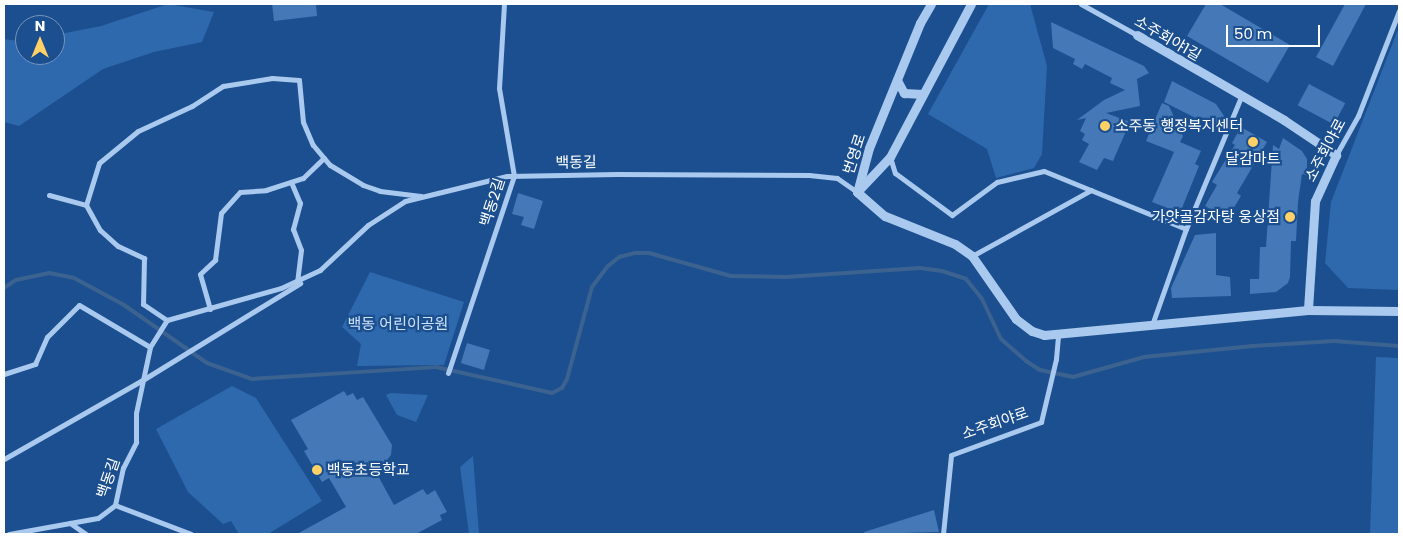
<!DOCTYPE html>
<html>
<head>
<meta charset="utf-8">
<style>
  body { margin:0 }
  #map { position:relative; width:1403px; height:538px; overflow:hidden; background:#1b4f8f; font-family:Poppins,"Noto Sans KR",sans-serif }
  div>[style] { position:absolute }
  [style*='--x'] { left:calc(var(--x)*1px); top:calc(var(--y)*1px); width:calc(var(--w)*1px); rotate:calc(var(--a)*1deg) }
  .green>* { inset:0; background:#2e69ad }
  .stream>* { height:4px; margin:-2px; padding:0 2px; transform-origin:2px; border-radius:2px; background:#3c6290 }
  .building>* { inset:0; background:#4478b7; transform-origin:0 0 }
  .minor>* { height:5px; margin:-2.5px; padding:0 2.5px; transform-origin:2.5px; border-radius:2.5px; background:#a9c9ee }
  .tertiary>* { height:9px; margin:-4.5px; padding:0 4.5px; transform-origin:4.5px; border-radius:4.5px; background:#a9c9ee }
  .dots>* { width:14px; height:14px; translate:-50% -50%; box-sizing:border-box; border:2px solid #1b4f8f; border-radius:50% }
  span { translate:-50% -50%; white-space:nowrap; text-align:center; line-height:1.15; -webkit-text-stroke:4.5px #1b4f8f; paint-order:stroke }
  .street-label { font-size:15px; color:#fff }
  .poi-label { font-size:15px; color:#fff }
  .left { translate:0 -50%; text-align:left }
  .right { translate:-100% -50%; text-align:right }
  .park-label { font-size:15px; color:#cfe3fa }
  .frame { position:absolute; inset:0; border:5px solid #fff; pointer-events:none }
  .north { position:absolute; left:15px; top:15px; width:50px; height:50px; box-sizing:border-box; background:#1b4f8f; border:1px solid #7695bc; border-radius:50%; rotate:0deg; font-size:14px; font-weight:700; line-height:20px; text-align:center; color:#fff }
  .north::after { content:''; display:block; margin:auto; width:18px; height:22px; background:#ffd166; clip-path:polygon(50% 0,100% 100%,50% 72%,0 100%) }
  .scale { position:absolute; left:1226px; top:25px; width:94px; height:22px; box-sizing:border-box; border:2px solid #fff; border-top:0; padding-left:6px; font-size:15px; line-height:18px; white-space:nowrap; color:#fff; -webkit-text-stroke:4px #1b4f8f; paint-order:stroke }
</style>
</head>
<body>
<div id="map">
  <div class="green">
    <i style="clip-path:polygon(168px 4px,214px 12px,202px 42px,154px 52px,103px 69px,19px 126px,4px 122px,4px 39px,25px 42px,25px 55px,55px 55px,55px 35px,101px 26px)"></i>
    <i style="clip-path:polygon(989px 4px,1030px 4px,1047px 66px,1042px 154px,1034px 168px,996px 178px,987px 149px,928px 114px)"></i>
    <i style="clip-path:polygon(1399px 27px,1399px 290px,1348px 288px,1325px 263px,1331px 202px)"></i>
    <i style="clip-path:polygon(370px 272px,464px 302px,444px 365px,357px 366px,361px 344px,342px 327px)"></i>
    <i style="clip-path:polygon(1376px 357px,1399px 358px,1399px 534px,1370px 534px)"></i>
    <i style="clip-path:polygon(232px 386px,256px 398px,322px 501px,268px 534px,239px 534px,231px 521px,223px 524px,188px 492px,156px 429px)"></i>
    <i style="clip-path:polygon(391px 393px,428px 395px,416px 422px,397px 415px,386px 395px)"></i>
    <i style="clip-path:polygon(473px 456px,479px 534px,469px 534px,460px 467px)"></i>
  </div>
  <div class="stream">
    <i style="--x:4;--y:288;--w:14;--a:-34"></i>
    <i style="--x:16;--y:280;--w:34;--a:-12"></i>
    <i style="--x:49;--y:273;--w:25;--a:11"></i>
    <i style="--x:74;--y:278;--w:57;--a:28.4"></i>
    <i style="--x:124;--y:305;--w:101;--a:34.9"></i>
    <i style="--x:207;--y:363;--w:48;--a:19.6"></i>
    <i style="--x:252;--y:379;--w:184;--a:-3.7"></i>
    <i style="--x:436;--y:367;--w:119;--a:12.6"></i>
    <i style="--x:552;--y:393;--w:11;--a:-27"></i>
    <i style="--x:562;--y:388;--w:10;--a:-61"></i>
    <i style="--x:567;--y:379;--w:95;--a:-74.8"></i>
    <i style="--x:592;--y:287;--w:26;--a:-53"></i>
    <i style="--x:608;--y:266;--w:14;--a:-39"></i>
    <i style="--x:619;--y:257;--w:16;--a:-14"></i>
    <i style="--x:635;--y:253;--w:14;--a:0"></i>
    <i style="--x:649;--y:253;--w:85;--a:15.7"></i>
    <i style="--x:731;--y:276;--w:55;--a:1"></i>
    <i style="--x:786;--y:277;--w:134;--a:-3.8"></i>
    <i style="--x:920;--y:268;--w:22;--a:8"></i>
    <i style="--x:942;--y:271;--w:25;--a:18"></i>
    <i style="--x:966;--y:279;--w:26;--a:51"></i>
    <i style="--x:982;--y:299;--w:44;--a:64.6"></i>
    <i style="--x:1001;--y:339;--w:33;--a:41"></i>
    <i style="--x:1026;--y:361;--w:17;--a:33"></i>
    <i style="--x:1040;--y:370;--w:34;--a:12"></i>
    <i style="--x:1073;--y:377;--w:74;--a:-15.7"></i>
    <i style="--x:1144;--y:357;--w:109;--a:-5.8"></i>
    <i style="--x:1252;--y:346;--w:82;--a:-3.5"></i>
    <i style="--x:1334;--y:341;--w:65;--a:4.4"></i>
  </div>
  <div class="building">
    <i style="clip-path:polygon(272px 4px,316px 4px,317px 16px,274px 21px)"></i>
    <i style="clip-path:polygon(1206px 4px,1220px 4px,1290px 45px,1268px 83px,1187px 36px)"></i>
    <i style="clip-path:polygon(1345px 4px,1366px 4px,1333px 66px,1316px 57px)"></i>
    <i style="clip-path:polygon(1051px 22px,1144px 66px,1149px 73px,1137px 79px,1140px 106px,1106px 113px,1130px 122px,1113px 161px,1104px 158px,1097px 170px,1079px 162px,1089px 144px,1082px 140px,1085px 134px,1080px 131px,1086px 118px,1077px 120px,1104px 100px,1125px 90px,1110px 83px,1112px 78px,1085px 64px,1082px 69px,1073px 64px,1075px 59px,1053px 48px)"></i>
    <i style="clip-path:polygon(1172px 81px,1216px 104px,1224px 116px,1217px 129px,1164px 102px)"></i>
    <i style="left:1309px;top:84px;width:41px;height:24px;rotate:28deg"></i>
    <i style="clip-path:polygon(1162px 103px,1169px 106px,1183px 136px,1180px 142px,1201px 151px,1195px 164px,1199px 166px,1180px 213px,1152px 202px,1174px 152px,1146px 141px)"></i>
    <i style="clip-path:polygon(1241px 127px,1267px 142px,1237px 193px,1241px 196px,1227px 219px,1205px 206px,1217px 185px,1212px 182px,1235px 145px,1232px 143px)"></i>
    <i style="clip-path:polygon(1283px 138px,1302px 151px,1307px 159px,1307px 175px,1302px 174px,1298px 202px,1296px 241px,1291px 241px,1290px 277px,1288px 283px,1276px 292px,1250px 294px,1250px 279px,1259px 279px,1260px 247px,1266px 247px,1273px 145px,1279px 149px)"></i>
    <i style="clip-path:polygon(518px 193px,543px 201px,534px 229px,521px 225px,524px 217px,512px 214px)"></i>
    <i style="clip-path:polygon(1216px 233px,1216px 275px,1230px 277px,1231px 296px,1172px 298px,1171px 288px,1195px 235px)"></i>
    <i style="left:467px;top:343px;width:24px;height:21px;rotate:17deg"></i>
    <i style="clip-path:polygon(344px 391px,347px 396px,353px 393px,357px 400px,363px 397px,392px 445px,391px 455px,384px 464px,386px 469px,377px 474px,394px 505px,423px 489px,427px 495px,435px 490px,447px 512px,440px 515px,442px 520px,416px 534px,297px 534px,346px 507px,329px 478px,322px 482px,304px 451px,308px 449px,291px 420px)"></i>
    <i style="clip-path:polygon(934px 510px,939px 532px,865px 534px,864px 532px)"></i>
  </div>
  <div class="minor">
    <i style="--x:1081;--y:4;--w:64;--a:29"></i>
    <i style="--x:1336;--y:155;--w:45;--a:-60.6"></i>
    <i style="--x:1358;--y:116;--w:113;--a:-68.7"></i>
    <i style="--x:890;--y:157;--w:17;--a:73"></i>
    <i style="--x:895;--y:173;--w:71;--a:36.4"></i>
    <i style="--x:952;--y:215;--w:56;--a:-36.3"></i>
    <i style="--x:997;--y:182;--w:48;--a:-13.2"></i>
    <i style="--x:1044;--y:171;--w:153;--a:22.2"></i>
    <i style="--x:291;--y:182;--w:23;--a:67"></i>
    <i style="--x:300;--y:203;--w:27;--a:105"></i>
    <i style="--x:293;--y:229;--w:22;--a:69"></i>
    <i style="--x:301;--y:250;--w:31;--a:97"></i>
    <i style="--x:49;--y:195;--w:38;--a:15"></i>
    <i style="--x:86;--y:205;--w:29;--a:61"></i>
    <i style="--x:100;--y:230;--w:24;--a:42"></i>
    <i style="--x:118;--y:246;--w:29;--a:25"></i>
    <i style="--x:144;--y:258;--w:46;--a:91.2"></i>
    <i style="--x:143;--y:304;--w:29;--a:34"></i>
    <i style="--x:86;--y:205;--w:44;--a:-72.8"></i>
    <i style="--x:99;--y:163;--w:50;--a:-39.4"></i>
    <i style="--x:138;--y:131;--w:60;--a:-24.8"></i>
    <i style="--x:192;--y:106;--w:37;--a:-33"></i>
    <i style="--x:223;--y:86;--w:50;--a:-9.3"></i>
    <i style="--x:272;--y:78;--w:27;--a:4"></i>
    <i style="--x:299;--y:80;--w:42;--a:84.6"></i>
    <i style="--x:303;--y:122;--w:25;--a:67"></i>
    <i style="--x:313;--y:145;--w:26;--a:50"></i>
    <i style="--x:330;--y:165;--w:39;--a:31"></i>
    <i style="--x:363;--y:185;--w:18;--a:19"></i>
    <i style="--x:380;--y:191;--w:41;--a:7"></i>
    <i style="--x:972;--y:256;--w:136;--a:-29"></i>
    <i style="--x:210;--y:309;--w:36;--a:-106"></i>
    <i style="--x:200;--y:274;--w:21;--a:-43"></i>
    <i style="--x:215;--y:260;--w:47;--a:-82.7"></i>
    <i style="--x:221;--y:213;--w:28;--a:-48"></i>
    <i style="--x:240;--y:192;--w:26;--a:-4"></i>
    <i style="--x:266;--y:190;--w:39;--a:-18"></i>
    <i style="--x:303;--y:178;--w:29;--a:-44"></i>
    <i style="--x:1153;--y:322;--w:99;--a:-70.5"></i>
    <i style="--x:1186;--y:229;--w:143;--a:-67.4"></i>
    <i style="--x:448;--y:373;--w:208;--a:-71.5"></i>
    <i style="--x:514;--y:176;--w:89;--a:-99.7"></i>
    <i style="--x:499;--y:88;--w:84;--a:-86.6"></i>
    <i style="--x:4;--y:374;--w:33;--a:-18"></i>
    <i style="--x:35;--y:364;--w:30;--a:-66"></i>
    <i style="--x:47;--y:337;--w:45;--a:-45"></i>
    <i style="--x:79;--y:305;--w:82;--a:30.6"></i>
    <i style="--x:4;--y:459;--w:158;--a:-29.7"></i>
    <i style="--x:141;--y:381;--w:187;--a:-31.6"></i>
    <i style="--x:115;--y:505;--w:81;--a:20.9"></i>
    <i style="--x:70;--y:523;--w:19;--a:35"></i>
    <i style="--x:9;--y:534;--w:90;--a:-10.2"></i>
    <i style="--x:98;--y:518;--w:21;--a:-37"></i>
    <i style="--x:115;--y:505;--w:38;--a:-78"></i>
    <i style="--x:123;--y:468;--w:29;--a:-63"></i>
    <i style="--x:136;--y:442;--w:29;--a:-90"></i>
    <i style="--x:136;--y:413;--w:67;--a:-78"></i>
    <i style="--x:150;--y:347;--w:32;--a:-58"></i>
    <i style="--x:167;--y:320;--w:118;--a:-15.7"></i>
    <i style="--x:281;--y:288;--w:43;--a:-24.8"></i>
    <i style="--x:320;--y:270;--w:66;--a:-43.2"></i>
    <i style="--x:368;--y:225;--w:44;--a:-33"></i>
    <i style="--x:405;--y:201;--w:105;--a:-13.8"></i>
    <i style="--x:507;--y:176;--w:110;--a:-1"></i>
    <i style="--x:617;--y:174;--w:192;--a:0.3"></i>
    <i style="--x:809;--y:175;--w:28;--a:6"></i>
    <i style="--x:837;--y:178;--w:24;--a:35"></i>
    <i style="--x:943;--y:534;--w:79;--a:-84.2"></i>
    <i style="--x:951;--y:455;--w:96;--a:-20.1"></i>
    <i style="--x:1041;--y:422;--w:65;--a:-76.6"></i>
    <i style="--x:1056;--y:359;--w:24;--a:-85"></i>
  </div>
  <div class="tertiary">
    <i style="--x:1137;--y:35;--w:170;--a:30"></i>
    <i style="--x:1284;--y:120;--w:63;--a:33.9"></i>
    <i style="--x:1336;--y:155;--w:51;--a:114.5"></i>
    <i style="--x:1315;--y:201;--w:109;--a:93.7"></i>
    <i style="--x:897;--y:80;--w:15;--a:62"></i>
    <i style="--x:904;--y:93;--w:19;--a:3"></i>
    <i style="--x:858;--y:189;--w:42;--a:-75"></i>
    <i style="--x:869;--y:148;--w:135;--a:-67.8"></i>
    <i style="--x:920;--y:23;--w:22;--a:-60"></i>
    <i style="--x:857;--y:192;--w:37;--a:41"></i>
    <i style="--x:885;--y:216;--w:75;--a:21.8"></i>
    <i style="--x:955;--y:244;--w:21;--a:35"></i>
    <i style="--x:972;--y:256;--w:77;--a:55.1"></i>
    <i style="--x:1016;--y:319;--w:20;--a:37"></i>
    <i style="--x:1032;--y:331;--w:13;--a:18"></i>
    <i style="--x:1044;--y:335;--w:265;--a:-5.4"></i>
    <i style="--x:1308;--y:310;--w:91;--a:0.6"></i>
    <i style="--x:857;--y:192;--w:48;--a:-46.7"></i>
    <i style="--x:890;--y:157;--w:173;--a:-62.1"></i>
  </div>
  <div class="dots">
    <i style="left:1105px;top:126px;background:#ffd166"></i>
    <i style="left:1253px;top:142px;background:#ffd166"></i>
    <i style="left:1290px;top:217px;background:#ffd166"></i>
    <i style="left:317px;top:470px;background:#ffd166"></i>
  </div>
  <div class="street-label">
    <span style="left:1168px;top:38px;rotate:30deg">소주회야1길</span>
    <span style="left:1325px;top:150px;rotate:-62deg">소주회야로</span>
    <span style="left:854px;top:154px;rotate:-72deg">번영로</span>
    <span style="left:576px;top:162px;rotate:-1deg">백동길</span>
    <span style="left:492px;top:202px;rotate:-72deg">백동2길</span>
    <span style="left:995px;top:423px;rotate:-19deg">소주회야로</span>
    <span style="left:108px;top:478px;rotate:-71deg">백동길</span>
  </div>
  <div class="poi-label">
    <span class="left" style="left:1115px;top:126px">소주동 행정복지센터</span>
    <span style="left:1253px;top:159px">달감마트</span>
    <span class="right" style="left:1280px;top:217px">가얏골감자탕 웅상점</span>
    <span class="left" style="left:327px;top:470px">백동초등학교</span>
  </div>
  <div class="park-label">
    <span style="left:398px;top:324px">백동 어린이공원</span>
  </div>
  <div class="frame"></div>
  <div class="north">N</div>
  <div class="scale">50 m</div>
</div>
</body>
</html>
